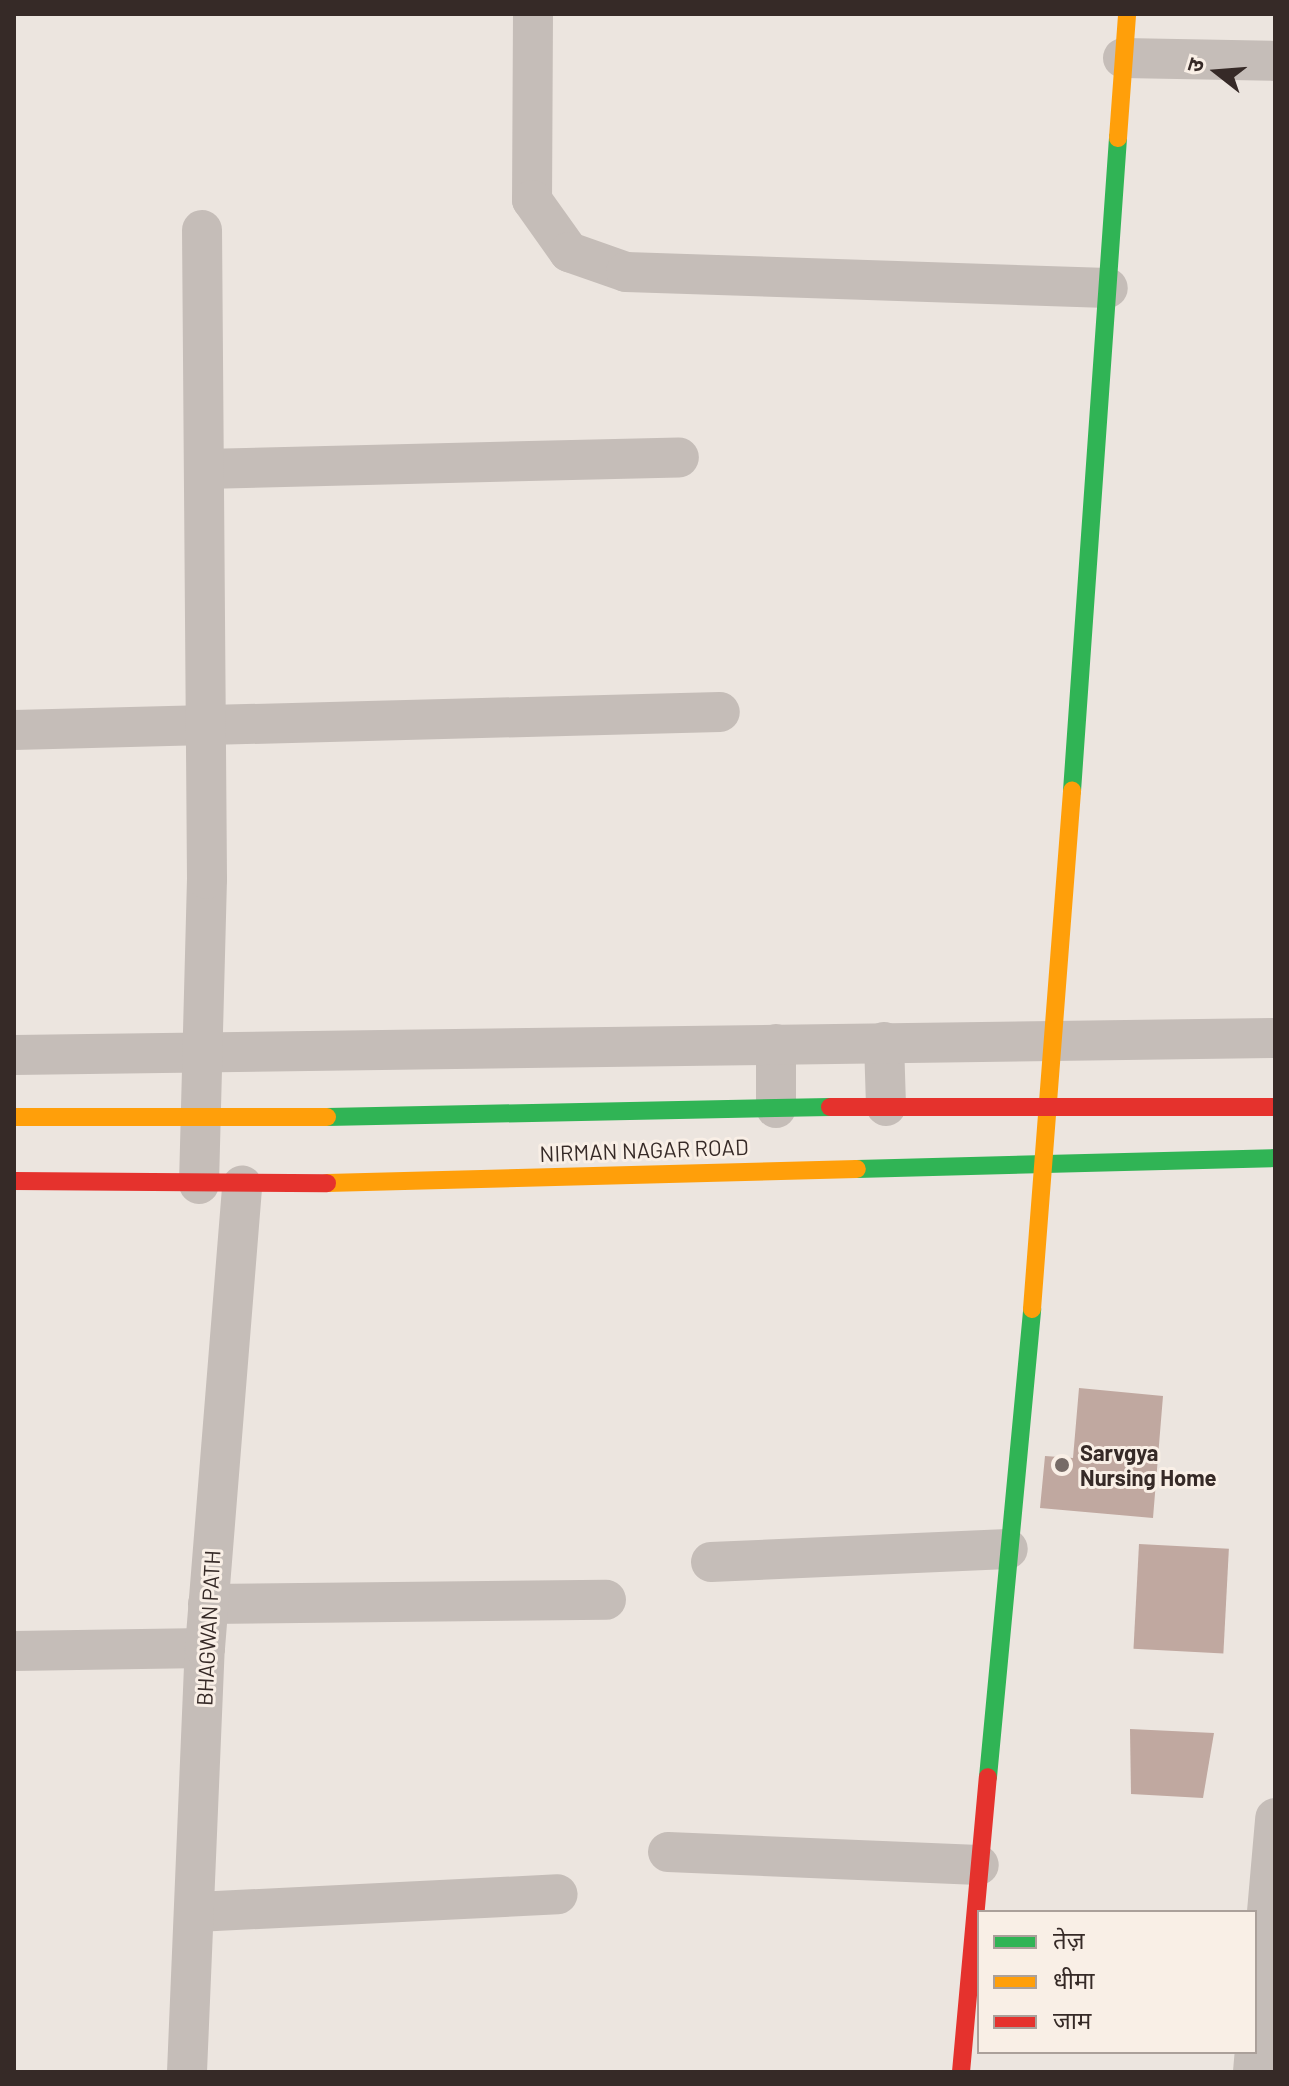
<!DOCTYPE html>
<html>
<head>
<meta charset="utf-8">
<style>
  body { margin:0 }
  #map { position:relative; width:1289px; height:2086px; overflow:hidden; background:#ece5df; font-family:Barlow,"Noto Sans Devanagari",sans-serif }
  div>[style] { position:absolute }
  [style*='--x'] { left:calc(var(--x)*1px); top:calc(var(--y)*1px); width:calc(var(--w)*1px); rotate:calc(var(--a)*1deg) }
  .building>* { inset:0; background:#c0a8a0; transform-origin:0 0 }
  .street>* { height:40px; margin:-20px; padding:0 20px; transform-origin:20px; border-radius:20px; background:#c5bdb8 }
  .fast>* { height:18px; margin:-9px; padding:0 9px; transform-origin:9px; border-radius:9px; background:#30b455 }
  .slow>* { height:18px; margin:-9px; padding:0 9px; transform-origin:9px; border-radius:9px; background:#ff9f0a }
  .jam>* { height:18px; margin:-9px; padding:0 9px; transform-origin:9px; border-radius:9px; background:#e5322d }
  .dots>* { width:22px; height:22px; translate:-50% -50%; box-sizing:border-box; border:4px solid #f9efe6; border-radius:50% }
  span { translate:-50% -50%; white-space:nowrap; text-align:center; line-height:1.15; -webkit-text-stroke:6px #f9efe6; paint-order:stroke }
  .street-label { font-size:22px; color:#362a27 }
  .poi-label { font-size:22px; color:#362a27; font-weight:700 }
  .left { translate:0 -50%; text-align:left }
  .frame { position:absolute; inset:0; border:16px solid #362a27; pointer-events:none }
  .legend { position:absolute; left:977px; top:1910px; width:280px; height:144px; box-sizing:border-box; background:#f9efe6; border:2px solid #aba09a; margin:0; padding:10px 14px; list-style:none; font-size:24px; color:#362a27 }
  .legend li { display:flex; align-items:center; gap:16px; height:40px }
  .legend b { width:40px; border:2px solid #aba09a }
  .north { position:absolute; left:1177px; top:32px; width:80px; height:80px; -webkit-text-stroke:6px #f9efe6; paint-order:stroke; rotate:287deg; font-size:22px; font-weight:700; line-height:32px; text-align:center; color:#362a27 }
  .north::after { content:''; display:block; margin:auto; width:28px; height:36px; background:#362a27; clip-path:polygon(50% 0,100% 100%,50% 72%,0 100%) }
</style>
</head>
<body>
<div id="map">
  <div class="building">
    <i style="clip-path:polygon(1079px 1388px,1163px 1396px,1153px 1518px,1040px 1508px,1045px 1456px,1073px 1458px)"></i>
    <i style="left:1139px;top:1544px;width:90px;height:105px;rotate:3deg"></i>
    <i style="clip-path:polygon(1130px 1729px,1214px 1733px,1203px 1798px,1131px 1794px)"></i>
  </div>
  <div class="street">
    <i style="--x:533;--y:14;--w:186;--a:90.3"></i>
    <i style="--x:532;--y:200;--w:64;--a:54.6"></i>
    <i style="--x:569;--y:252;--w:60;--a:19.3"></i>
    <i style="--x:626;--y:272;--w:482;--a:1.9"></i>
    <i style="--x:1123;--y:58;--w:152;--a:1.1"></i>
    <i style="--x:204;--y:469;--w:475;--a:-1.4"></i>
    <i style="--x:14;--y:730;--w:706;--a:-1.46"></i>
    <i style="--x:884;--y:1042;--w:64;--a:88.2"></i>
    <i style="--x:776;--y:1044;--w:64;--a:90"></i>
    <i style="--x:14;--y:1055;--w:1261;--a:-0.77"></i>
    <i style="--x:199;--y:1184;--w:305;--a:-88.5"></i>
    <i style="--x:207;--y:879;--w:649;--a:-90.44"></i>
    <i style="--x:711;--y:1562;--w:297;--a:-2.5"></i>
    <i style="--x:208;--y:1604;--w:398;--a:-0.6"></i>
    <i style="--x:14;--y:1651;--w:191;--a:-0.9"></i>
    <i style="--x:668;--y:1852;--w:311;--a:2.4"></i>
    <i style="--x:196;--y:1912;--w:362;--a:-2.8"></i>
    <i style="--x:187;--y:2072;--w:424;--a:-87.6"></i>
    <i style="--x:205;--y:1648;--w:464;--a:-85.4"></i>
    <i style="--x:1253;--y:2072;--w:255;--a:-85"></i>
  </div>
  <div class="fast">
    <i style="--x:1072;--y:791;--w:655;--a:-85.97"></i>
    <i style="--x:327;--y:1117;--w:503;--a:-1.14"></i>
    <i style="--x:857;--y:1169;--w:418;--a:-1.5"></i>
    <i style="--x:988;--y:1777;--w:470;--a:-84.6"></i>
  </div>
  <div class="slow">
    <i style="--x:1118;--y:138;--w:124;--a:-85.8"></i>
    <i style="--x:14;--y:1117;--w:313;--a:0"></i>
    <i style="--x:327;--y:1183;--w:530;--a:-1.51"></i>
    <i style="--x:1032;--y:1309;--w:520;--a:-85.58"></i>
  </div>
  <div class="jam">
    <i style="--x:830;--y:1107;--w:445;--a:0"></i>
    <i style="--x:14;--y:1181;--w:313;--a:0.4"></i>
    <i style="--x:961;--y:2072;--w:296;--a:-84.8"></i>
  </div>
  <div class="dots">
    <i style="left:1062px;top:1465px;background:#766b67"></i>
  </div>
  <div class="street-label">
    <span style="left:644px;top:1150px;rotate:-2deg">NIRMAN NAGAR ROAD</span>
    <span style="left:208px;top:1628px;rotate:-87deg">BHAGWAN PATH</span>
  </div>
  <div class="poi-label">
    <span class="left" style="left:1080px;top:1465px">Sarvgya<br>Nursing Home</span>
  </div>
  <div class="frame"></div>
  <ul class="legend">
  <li><b style="height:10px;background:#30b455"></b>तेज़</li>
  <li><b style="height:10px;background:#ff9f0a"></b>धीमा</li>
  <li><b style="height:10px;background:#e5322d"></b>जाम</li>
  </ul>
  <div class="north">उ</div>
</div>
</body>
</html>
